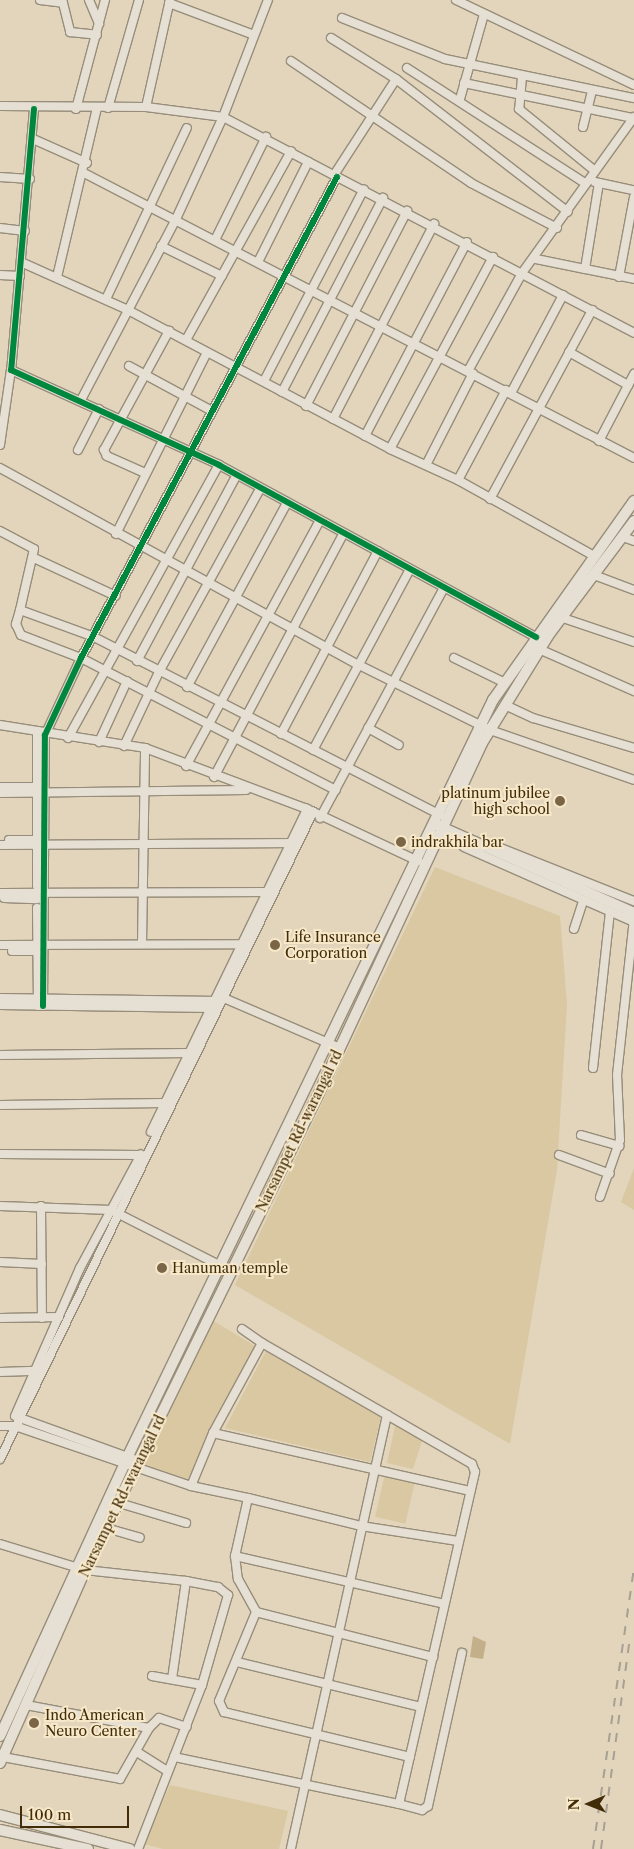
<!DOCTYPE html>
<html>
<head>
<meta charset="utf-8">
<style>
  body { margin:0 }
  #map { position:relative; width:634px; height:1849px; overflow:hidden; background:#e2d5bb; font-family:"Libre Caslon Text",serif }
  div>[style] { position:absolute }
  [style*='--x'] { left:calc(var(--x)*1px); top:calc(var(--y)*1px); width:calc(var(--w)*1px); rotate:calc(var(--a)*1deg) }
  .green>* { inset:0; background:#dac8a3; transform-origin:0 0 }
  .water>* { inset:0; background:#c3af89 }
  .roads { filter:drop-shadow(1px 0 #978d7a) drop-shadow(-1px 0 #978d7a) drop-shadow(0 1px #978d7a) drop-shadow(0 -1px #978d7a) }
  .street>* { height:8px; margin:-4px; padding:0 4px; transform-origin:4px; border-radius:4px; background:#e6e0d4 }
  .secondary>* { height:10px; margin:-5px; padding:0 5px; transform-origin:5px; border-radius:5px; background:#e6e0d4 }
  .rail>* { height:2px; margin-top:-1px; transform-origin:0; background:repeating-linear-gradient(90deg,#a7a093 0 9px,transparent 0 18px) }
  .cycleway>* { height:6px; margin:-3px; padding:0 3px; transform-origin:3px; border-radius:3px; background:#00873e }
  .dots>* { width:14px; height:14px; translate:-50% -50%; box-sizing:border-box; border:2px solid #f6e8c9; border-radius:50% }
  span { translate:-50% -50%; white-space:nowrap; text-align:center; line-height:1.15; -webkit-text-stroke:4px #f6e8c9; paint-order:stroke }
  .poi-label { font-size:14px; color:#422b07 }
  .right { translate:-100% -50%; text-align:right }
  .left { translate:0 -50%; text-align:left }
  .street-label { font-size:14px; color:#422b07 }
  .north { position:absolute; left:564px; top:1779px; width:50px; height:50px; -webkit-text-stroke:4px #f6e8c9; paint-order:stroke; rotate:269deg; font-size:14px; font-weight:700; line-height:20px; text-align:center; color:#422b07 }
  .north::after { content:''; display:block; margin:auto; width:18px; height:22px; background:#422b07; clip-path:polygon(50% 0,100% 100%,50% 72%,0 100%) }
  .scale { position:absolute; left:20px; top:1806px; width:109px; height:22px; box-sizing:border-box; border:2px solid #422b07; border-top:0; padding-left:6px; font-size:15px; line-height:18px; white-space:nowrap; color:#422b07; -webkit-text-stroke:4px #f6e8c9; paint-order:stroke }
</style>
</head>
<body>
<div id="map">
  <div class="green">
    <i style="clip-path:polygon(435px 867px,560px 916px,567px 1005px,557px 1170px,510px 1444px,235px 1285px)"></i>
    <i style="clip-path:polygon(634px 1168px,634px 1210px,621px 1202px)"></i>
    <i style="clip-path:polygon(212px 1320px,255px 1346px,187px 1481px,142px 1468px)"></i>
    <i style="clip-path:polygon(266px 1351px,381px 1417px,370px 1462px,225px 1428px)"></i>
    <i style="clip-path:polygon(395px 1426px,422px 1441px,413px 1469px,387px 1463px)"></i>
    <i style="left:385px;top:1474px;width:31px;height:44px;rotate:13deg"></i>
    <i style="clip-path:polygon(170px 1785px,288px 1811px,279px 1849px,163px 1849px,144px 1844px)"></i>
  </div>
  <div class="water">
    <i style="clip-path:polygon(473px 1636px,486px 1642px,483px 1659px,470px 1657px)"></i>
  </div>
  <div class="roads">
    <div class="street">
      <i style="--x:40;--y:0;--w:23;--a:7"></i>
      <i style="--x:63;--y:3;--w:30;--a:76"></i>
      <i style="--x:70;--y:32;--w:27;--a:6"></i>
      <i style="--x:89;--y:0;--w:26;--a:67"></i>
      <i style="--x:456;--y:0;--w:197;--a:25.5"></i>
      <i style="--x:169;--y:3;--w:91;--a:20.6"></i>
      <i style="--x:342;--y:18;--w:111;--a:21.7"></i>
      <i style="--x:445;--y:59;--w:193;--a:11.7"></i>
      <i style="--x:331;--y:38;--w:77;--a:32.2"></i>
      <i style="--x:396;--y:79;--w:217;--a:37.7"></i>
      <i style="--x:291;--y:61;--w:217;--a:34.1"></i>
      <i style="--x:471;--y:183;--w:97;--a:27.6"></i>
      <i style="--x:407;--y:68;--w:213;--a:32.9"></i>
      <i style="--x:522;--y:77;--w:32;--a:95"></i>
      <i style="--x:519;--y:109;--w:98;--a:39.2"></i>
      <i style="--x:464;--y:83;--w:173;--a:11.7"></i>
      <i style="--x:460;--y:99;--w:88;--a:-74.2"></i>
      <i style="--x:0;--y:106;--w:146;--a:0.4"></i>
      <i style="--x:146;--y:107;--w:78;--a:7.4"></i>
      <i style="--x:223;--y:117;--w:464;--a:27.7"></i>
      <i style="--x:146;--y:107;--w:110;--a:-77.4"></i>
      <i style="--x:108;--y:108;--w:112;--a:-74"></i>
      <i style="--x:34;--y:109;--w:262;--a:95"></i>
      <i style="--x:11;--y:370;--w:229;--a:24.5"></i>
      <i style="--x:219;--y:465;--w:361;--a:28.5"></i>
      <i style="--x:76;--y:109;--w:113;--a:-75.1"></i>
      <i style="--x:583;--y:127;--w:37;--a:-76"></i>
      <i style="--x:33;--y:139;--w:59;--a:24"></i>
      <i style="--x:84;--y:173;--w:619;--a:27.39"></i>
      <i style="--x:334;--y:175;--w:114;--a:-57.1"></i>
      <i style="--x:0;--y:177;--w:30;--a:4"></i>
      <i style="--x:595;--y:182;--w:40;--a:12"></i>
      <i style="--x:0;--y:228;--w:25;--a:7"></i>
      <i style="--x:216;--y:238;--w:113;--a:-63.7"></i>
      <i style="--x:161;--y:246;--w:68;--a:26.2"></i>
      <i style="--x:536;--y:259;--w:100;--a:11.5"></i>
      <i style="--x:259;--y:260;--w:110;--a:-63.4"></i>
      <i style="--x:23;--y:263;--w:113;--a:24.1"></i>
      <i style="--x:126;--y:309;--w:299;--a:27.9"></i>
      <i style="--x:390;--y:449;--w:75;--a:24.5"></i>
      <i style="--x:458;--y:480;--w:156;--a:29.2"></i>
      <i style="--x:585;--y:269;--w:87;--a:-80.8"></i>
      <i style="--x:0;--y:275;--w:20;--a:3"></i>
      <i style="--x:57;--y:277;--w:174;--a:-76.7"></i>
      <i style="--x:619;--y:277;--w:81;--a:-79.4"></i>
      <i style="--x:106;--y:299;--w:189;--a:-64.7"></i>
      <i style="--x:186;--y:340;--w:216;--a:-60.9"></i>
      <i style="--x:569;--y:352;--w:68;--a:29.2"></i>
      <i style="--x:129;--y:366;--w:94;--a:28.5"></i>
      <i style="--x:468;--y:371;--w:112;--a:-61.1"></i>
      <i style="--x:522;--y:273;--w:192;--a:-54.3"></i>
      <i style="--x:264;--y:381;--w:216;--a:-62.5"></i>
      <i style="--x:282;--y:392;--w:219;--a:-62.5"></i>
      <i style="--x:511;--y:393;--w:111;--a:-62"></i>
      <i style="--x:81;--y:400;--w:204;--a:-62.3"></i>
      <i style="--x:176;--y:219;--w:112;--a:-65.3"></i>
      <i style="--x:223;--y:117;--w:125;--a:-69"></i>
      <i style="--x:306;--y:406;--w:220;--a:-62.6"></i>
      <i style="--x:333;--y:419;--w:220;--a:-62.6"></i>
      <i style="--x:365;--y:436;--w:219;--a:-62.3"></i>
      <i style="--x:599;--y:441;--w:76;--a:-62.4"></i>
      <i style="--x:0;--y:445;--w:76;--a:-81.7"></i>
      <i style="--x:390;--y:449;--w:218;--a:-61.8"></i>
      <i style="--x:78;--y:450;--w:46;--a:-62.9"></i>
      <i style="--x:426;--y:465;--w:103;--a:-62.9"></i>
      <i style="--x:0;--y:468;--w:409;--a:28.8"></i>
      <i style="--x:359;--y:665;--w:146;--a:26.4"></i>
      <i style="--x:490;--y:730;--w:152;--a:19.1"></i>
      <i style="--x:145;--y:473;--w:42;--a:-155.9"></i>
      <i style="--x:107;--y:456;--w:7;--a:-117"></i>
      <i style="--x:104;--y:450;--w:136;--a:-61.4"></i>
      <i style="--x:458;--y:480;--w:102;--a:-61.9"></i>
      <i style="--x:490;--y:499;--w:215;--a:-61.6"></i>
      <i style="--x:0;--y:531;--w:38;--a:28"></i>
      <i style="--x:34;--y:549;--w:63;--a:102.9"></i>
      <i style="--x:20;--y:610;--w:79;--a:20"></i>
      <i style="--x:94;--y:637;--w:389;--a:27.2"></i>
      <i style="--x:116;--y:534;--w:203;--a:-63.4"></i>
      <i style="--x:623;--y:537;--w:12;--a:20"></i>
      <i style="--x:34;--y:558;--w:90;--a:24.9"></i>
      <i style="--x:594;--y:575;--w:43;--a:20.6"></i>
      <i style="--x:20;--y:610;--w:15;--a:106"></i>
      <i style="--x:16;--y:624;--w:12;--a:66"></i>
      <i style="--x:21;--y:635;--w:64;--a:21"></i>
      <i style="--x:81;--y:658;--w:287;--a:27.4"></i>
      <i style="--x:563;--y:618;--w:75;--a:18.7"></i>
      <i style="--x:539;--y:649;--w:104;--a:23.9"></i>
      <i style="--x:454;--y:658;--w:55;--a:26.1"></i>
      <i style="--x:137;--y:661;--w:210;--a:-61.8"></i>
      <i style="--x:187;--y:687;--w:209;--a:-61.5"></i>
      <i style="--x:505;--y:705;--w:31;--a:25"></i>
      <i style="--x:533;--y:718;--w:105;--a:16.5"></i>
      <i style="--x:0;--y:725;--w:147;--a:9"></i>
      <i style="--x:145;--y:748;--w:171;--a:20.6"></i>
      <i style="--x:305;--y:808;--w:125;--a:25.1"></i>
      <i style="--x:368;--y:728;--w:35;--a:29"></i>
      <i style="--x:281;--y:734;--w:207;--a:-62.1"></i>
      <i style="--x:68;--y:738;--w:312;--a:-61.1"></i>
      <i style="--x:99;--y:742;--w:67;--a:-65.3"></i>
      <i style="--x:124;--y:746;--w:82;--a:-64.7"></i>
      <i style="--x:159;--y:672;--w:209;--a:-61.1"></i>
      <i style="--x:313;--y:750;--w:205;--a:-61.8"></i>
      <i style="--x:186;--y:766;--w:280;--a:-61.4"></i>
      <i style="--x:214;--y:777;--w:275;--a:-62"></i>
      <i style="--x:0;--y:787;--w:40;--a:0"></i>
      <i style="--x:0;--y:793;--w:246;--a:-0.7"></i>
      <i style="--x:320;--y:818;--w:261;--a:-61.7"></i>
      <i style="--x:9;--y:840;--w:31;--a:0"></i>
      <i style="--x:0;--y:845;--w:293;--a:-0.4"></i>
      <i style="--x:493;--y:845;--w:152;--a:21.7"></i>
      <i style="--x:464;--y:847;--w:186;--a:23.8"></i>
      <i style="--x:37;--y:886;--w:155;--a:-90"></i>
      <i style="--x:0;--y:893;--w:269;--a:-0.2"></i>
      <i style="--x:4;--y:898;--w:33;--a:2"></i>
      <i style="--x:37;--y:908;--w:98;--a:89.4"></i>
      <i style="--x:574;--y:929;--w:29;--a:-72"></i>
      <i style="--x:142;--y:944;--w:196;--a:-89.1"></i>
      <i style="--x:0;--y:945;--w:245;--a:-0.2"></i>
      <i style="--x:12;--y:951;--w:29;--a:0"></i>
      <i style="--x:219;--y:996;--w:132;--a:23.3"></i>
      <i style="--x:0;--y:998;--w:218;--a:0.8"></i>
      <i style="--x:0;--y:1005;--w:213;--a:0.8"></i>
      <i style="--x:43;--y:1006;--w:271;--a:-89.6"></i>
      <i style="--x:45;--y:735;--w:85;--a:-64.9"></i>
      <i style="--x:81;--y:658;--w:545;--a:-61.98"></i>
      <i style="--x:0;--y:1055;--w:189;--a:-0.6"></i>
      <i style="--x:593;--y:1068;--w:157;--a:-83.8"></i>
      <i style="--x:0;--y:1105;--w:165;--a:-0.7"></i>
      <i style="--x:151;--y:1132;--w:359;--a:-64.2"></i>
      <i style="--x:581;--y:1135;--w:40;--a:16"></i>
      <i style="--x:0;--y:1154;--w:140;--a:0.4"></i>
      <i style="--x:559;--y:1155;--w:54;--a:20.4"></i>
      <i style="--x:600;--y:1197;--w:60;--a:-70.7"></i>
      <i style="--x:620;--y:1140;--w:65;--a:-92.6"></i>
      <i style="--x:617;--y:1075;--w:157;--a:-83.8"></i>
      <i style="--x:0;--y:1206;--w:111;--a:2.1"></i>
      <i style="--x:111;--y:1210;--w:123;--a:27"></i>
      <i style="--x:41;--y:1206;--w:112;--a:89.5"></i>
      <i style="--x:0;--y:1262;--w:42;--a:2.7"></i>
      <i style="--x:0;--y:1318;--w:59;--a:-1"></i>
      <i style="--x:242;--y:1329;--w:24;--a:35"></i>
      <i style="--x:262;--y:1343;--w:102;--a:118.6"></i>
      <i style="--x:213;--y:1433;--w:57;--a:112.5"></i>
      <i style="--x:191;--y:1486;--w:58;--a:11.9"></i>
      <i style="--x:248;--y:1498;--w:59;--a:102.6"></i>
      <i style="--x:235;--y:1556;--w:23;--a:83"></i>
      <i style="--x:238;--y:1579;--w:38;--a:61"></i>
      <i style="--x:262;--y:1343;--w:144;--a:29.9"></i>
      <i style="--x:387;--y:1415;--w:444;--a:102.5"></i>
      <i style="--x:0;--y:1372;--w:36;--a:-2"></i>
      <i style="--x:15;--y:1416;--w:162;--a:-66.3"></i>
      <i style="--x:80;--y:1268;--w:129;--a:-61.8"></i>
      <i style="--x:20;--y:1418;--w:127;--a:19.9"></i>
      <i style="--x:0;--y:1426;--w:15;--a:0"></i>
      <i style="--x:15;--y:1426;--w:186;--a:18.8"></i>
      <i style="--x:213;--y:1433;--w:263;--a:12.7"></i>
      <i style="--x:0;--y:1459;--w:719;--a:-64.18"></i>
      <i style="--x:248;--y:1498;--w:116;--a:13.9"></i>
      <i style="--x:361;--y:1526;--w:98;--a:8.8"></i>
      <i style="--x:119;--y:1503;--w:70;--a:16.6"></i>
      <i style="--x:106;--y:1528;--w:35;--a:16"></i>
      <i style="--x:0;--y:1544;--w:89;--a:17"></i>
      <i style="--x:85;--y:1570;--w:102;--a:6.2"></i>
      <i style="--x:186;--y:1581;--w:33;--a:11"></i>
      <i style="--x:218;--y:1587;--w:13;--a:39"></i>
      <i style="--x:228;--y:1595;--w:94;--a:106.1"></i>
      <i style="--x:202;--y:1685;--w:176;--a:111.3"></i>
      <i style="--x:235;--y:1556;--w:214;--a:12.9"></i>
      <i style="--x:237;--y:1662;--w:189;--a:13.7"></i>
      <i style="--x:152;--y:1676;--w:51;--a:10.2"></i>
      <i style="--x:172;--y:1679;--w:99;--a:-81.9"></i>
      <i style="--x:26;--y:1705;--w:125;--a:10.6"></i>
      <i style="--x:149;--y:1728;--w:14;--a:-45"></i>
      <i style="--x:159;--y:1718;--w:29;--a:18"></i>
      <i style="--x:137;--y:1752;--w:36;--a:32"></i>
      <i style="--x:3;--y:1757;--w:119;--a:10.6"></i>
      <i style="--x:120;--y:1779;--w:59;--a:-60.4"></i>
      <i style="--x:174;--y:1757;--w:230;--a:11.8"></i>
      <i style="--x:399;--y:1804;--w:341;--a:-77.1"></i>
      <i style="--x:475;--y:1472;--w:9;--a:-111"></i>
      <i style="--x:472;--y:1464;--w:98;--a:-150"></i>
      <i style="--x:410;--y:1757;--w:191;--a:-166.4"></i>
      <i style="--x:224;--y:1712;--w:12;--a:-114"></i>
      <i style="--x:219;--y:1701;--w:96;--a:-67.4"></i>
      <i style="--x:256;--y:1612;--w:183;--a:14.3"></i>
      <i style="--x:399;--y:1804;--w:24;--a:15"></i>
      <i style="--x:422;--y:1810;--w:7;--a:-34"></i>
      <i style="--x:428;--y:1806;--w:157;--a:-77.5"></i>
    </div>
    <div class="secondary">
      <i style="--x:439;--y:826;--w:214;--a:24"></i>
      <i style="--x:436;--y:836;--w:45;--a:16.8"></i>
      <i style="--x:0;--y:1736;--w:306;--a:-65.4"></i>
      <i style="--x:127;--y:1458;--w:842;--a:-64.23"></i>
      <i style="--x:493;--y:700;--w:244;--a:-54.7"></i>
      <i style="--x:0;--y:1763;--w:211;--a:-66.2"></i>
      <i style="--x:85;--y:1570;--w:529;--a:-63.87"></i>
      <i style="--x:318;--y:1095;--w:388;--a:-65"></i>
      <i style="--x:482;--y:743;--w:129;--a:-58.3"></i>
      <i style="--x:550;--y:633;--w:140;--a:-53.1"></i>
      <i style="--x:0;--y:1815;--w:134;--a:14.7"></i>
      <i style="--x:0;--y:1830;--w:90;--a:12.2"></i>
    </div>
  </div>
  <div class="rail">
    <i style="--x:593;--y:1849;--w:284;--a:-81.7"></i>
    <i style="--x:601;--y:1849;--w:215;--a:-82.2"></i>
  </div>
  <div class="cycleway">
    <i style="--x:34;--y:109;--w:262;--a:95"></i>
    <i style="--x:11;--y:370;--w:229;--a:24.5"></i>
    <i style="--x:219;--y:465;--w:361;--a:28.5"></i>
    <i style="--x:43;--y:1006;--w:271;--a:-89.6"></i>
    <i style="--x:45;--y:735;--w:85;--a:-64.9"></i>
    <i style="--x:81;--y:658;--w:545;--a:-61.98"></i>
  </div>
  <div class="dots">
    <i style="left:560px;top:801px;background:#7a6646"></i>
    <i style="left:401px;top:842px;background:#7a6646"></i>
    <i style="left:275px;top:945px;background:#7a6646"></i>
    <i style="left:162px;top:1268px;background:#7a6646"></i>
    <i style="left:34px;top:1723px;background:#7a6646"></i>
  </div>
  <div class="poi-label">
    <span class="right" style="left:550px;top:801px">platinum jubilee<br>high school</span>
    <span class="left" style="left:411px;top:842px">indrakhila bar</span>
    <span class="left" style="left:285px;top:945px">Life Insurance<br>Corporation</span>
    <span class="left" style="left:172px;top:1268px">Hanuman temple</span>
    <span class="left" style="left:45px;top:1723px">Indo American<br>Neuro Center</span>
  </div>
  <div class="street-label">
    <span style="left:299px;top:1131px;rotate:-64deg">Narsampet Rd-warangal rd</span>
    <span style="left:122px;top:1496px;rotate:-64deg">Narsampet Rd-warangal rd</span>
  </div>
  <div class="north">N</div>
  <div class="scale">100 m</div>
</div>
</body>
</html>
